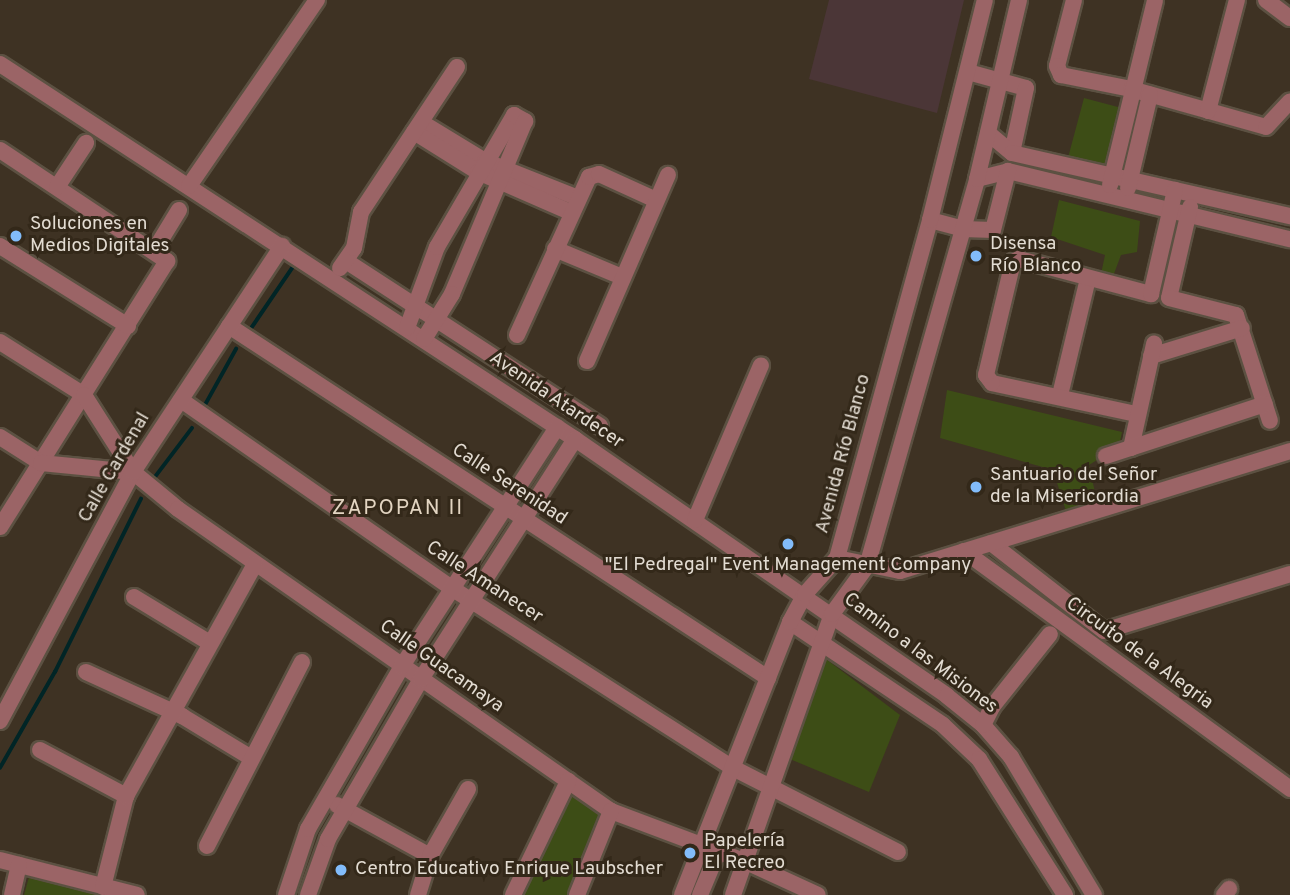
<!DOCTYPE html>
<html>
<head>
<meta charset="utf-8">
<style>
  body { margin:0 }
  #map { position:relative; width:1290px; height:895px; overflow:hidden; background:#3e3223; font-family:Overpass,sans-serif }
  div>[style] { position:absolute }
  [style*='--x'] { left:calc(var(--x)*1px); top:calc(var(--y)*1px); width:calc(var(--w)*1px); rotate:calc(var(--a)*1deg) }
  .education>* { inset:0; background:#4b3637 }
  .green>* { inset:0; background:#3d4d16; transform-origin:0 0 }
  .stream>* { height:3.5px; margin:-1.75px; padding:0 1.75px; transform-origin:1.75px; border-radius:1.75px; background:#012526 }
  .roads { filter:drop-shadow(2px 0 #5c5142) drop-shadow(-2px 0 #5c5142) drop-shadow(0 2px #5c5142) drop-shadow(0 -2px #5c5142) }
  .minor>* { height:16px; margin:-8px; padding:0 8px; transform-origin:8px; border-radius:8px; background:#9b6466 }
  .dots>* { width:19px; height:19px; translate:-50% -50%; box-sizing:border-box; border:4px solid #332819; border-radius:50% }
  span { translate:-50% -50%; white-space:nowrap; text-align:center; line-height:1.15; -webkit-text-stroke:6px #332819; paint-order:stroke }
  .poi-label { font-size:19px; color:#e3dcd2 }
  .left { translate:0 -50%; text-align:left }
  .street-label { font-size:19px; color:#e3dcd2 }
  .neighbourhood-label { font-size:21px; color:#e3d5c2; letter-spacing:2px }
</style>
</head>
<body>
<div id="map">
  <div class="education">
    <i style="clip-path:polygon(829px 0,964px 0,937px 113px,809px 79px)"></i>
  </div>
  <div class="green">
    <i style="left:1084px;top:98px;width:39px;height:65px;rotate:15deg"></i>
    <i style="clip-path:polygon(1059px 200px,1140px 221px,1137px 252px,1121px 255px,1112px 279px,1101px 274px,1105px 255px,1051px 237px)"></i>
    <i style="clip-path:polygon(947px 390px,1122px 432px,1119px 446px,1089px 465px,1096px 497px,1066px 511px,1053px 470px,940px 438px)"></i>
    <i style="clip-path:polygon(822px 656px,900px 715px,869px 792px,785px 757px)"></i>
    <i style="clip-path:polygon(568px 788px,605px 813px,572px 895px,521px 895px)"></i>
    <i style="clip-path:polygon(29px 877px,110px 895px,24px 895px)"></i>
  </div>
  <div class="stream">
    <i style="--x:252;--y:327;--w:76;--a:-55.7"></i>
    <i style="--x:205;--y:405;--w:64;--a:-61"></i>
    <i style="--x:155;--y:477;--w:61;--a:-52.9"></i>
    <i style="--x:0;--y:768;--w:111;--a:-60.2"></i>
    <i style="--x:55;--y:672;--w:193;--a:-63.6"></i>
  </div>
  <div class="roads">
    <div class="minor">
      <i style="--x:1074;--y:0;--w:68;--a:104.4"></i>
      <i style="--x:1057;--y:66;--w:10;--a:66"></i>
      <i style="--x:1061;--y:75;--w:71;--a:11.3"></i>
      <i style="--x:1131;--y:89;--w:140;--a:15.7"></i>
      <i style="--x:1266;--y:127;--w:35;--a:-47"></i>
      <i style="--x:1266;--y:0;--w:30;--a:37"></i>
      <i style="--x:0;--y:64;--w:686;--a:33.11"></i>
      <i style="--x:575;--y:439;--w:452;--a:34.6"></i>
      <i style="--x:947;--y:696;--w:46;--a:38.9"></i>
      <i style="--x:983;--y:725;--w:43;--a:48.8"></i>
      <i style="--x:1011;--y:757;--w:161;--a:59"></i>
      <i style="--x:968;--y:72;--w:60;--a:15.4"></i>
      <i style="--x:1026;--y:88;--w:66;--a:102.2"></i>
      <i style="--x:1208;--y:111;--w:115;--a:-75.4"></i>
      <i style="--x:421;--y:122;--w:75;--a:31.4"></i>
      <i style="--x:485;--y:161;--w:98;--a:21.6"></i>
      <i style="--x:414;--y:132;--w:75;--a:32"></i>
      <i style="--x:478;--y:172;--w:100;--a:23.5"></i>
      <i style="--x:988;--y:133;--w:31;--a:40"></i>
      <i style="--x:1012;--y:153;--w:285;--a:12.8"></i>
      <i style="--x:0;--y:150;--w:201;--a:33.6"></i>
      <i style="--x:167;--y:261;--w:314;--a:122.1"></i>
      <i style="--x:977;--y:179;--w:32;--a:-14"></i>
      <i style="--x:1008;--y:171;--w:290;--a:13.6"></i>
      <i style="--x:1110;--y:185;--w:190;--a:-76.3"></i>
      <i style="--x:189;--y:186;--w:226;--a:-55.5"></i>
      <i style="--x:57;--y:187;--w:53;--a:-56.6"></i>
      <i style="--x:1128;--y:188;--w:96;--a:-76.7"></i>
      <i style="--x:1190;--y:207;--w:93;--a:103"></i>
      <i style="--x:1169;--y:298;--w:69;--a:14.2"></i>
      <i style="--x:1236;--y:315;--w:111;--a:72.2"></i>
      <i style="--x:930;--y:220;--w:34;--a:15"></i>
      <i style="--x:963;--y:229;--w:30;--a:2"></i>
      <i style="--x:993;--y:230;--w:61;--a:-75.7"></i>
      <i style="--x:0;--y:246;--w:151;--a:32"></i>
      <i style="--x:555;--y:249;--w:73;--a:22.7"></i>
      <i style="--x:154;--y:251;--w:48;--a:-58.6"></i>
      <i style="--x:346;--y:261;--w:303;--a:33"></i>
      <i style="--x:340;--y:268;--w:24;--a:-55"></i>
      <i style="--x:354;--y:248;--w:37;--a:-79"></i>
      <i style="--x:361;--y:212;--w:174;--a:-56.5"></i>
      <i style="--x:229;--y:326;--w:644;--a:33.15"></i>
      <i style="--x:407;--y:328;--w:86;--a:-69.7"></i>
      <i style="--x:437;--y:247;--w:153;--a:-59.7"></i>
      <i style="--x:514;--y:115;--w:13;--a:29"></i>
      <i style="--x:525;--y:121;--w:188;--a:112.9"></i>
      <i style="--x:452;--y:294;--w:53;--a:121.9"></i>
      <i style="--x:517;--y:335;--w:174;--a:-65.5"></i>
      <i style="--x:589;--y:177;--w:10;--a:-17"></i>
      <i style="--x:599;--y:174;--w:63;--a:24.5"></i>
      <i style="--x:0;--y:342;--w:99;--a:32.2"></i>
      <i style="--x:84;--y:395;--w:91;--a:57.5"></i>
      <i style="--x:133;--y:472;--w:58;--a:39.4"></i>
      <i style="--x:178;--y:509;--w:528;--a:34.89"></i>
      <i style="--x:611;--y:811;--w:142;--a:20.6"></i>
      <i style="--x:744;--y:861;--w:81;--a:24.7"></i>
      <i style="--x:1151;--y:356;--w:95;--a:-17.1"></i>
      <i style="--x:587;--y:361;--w:203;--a:-66.5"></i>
      <i style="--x:1060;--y:395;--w:120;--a:-76.5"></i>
      <i style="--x:181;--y:400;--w:331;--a:34.8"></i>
      <i style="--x:453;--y:589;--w:332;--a:32.6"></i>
      <i style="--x:733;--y:768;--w:185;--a:27"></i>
      <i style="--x:1136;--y:414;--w:147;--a:-167.9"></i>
      <i style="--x:992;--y:383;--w:10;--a:-127"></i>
      <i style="--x:986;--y:375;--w:116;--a:-76.6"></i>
      <i style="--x:1013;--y:262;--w:7;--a:-27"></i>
      <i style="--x:1019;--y:259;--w:137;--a:14.9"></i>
      <i style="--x:1151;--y:294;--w:107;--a:-77"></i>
      <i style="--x:0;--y:437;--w:49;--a:32.4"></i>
      <i style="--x:41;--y:463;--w:92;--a:5.6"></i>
      <i style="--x:1131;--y:448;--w:107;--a:-77.5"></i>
      <i style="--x:1106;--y:456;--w:167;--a:-18.1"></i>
      <i style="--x:695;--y:520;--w:168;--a:-66.9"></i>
      <i style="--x:991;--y:543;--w:143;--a:37.9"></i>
      <i style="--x:1104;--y:631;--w:195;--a:-17"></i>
      <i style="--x:964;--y:551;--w:404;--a:36.1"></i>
      <i style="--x:837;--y:558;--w:64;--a:11.7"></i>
      <i style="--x:900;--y:571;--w:408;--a:-17.1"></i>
      <i style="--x:134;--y:597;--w:89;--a:31.2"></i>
      <i style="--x:790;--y:622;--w:184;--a:33.9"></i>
      <i style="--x:943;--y:725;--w:50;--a:43.4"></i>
      <i style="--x:979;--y:759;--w:161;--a:57.7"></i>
      <i style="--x:86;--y:672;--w:106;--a:24.6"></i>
      <i style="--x:182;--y:716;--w:79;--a:31.1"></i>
      <i style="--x:0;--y:721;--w:282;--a:-61.9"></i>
      <i style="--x:133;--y:472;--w:271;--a:-56.6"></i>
      <i style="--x:983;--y:725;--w:20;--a:-63"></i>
      <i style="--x:992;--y:707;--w:93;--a:-51.5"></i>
      <i style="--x:40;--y:750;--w:98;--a:28.1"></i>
      <i style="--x:337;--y:805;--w:106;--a:28.7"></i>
      <i style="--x:207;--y:846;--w:207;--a:-62.7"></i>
      <i style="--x:0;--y:860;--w:141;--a:14.3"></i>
      <i style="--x:103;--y:887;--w:94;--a:-75.8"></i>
      <i style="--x:126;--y:796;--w:265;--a:-60.9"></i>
      <i style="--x:12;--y:895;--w:31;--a:-77"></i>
      <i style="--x:286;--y:895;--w:70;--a:-71.6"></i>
      <i style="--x:308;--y:829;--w:188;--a:-60"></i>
      <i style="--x:402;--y:666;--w:285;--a:-57"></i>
      <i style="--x:308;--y:895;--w:59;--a:-70.3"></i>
      <i style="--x:328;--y:839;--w:185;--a:-59.8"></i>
      <i style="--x:421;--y:679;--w:285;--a:-57.3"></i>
      <i style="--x:418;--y:895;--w:41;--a:-72.9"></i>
      <i style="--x:430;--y:856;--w:77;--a:-60.4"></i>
      <i style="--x:513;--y:895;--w:127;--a:-64.2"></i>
      <i style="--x:577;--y:895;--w:91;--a:-68"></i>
      <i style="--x:682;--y:895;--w:294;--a:-68.4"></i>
      <i style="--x:790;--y:622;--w:32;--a:-62"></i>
      <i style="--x:805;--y:594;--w:48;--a:-48.4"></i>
      <i style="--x:837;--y:558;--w:351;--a:-74.6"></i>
      <i style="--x:930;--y:220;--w:227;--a:-76"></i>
      <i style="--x:700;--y:895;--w:47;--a:-67.3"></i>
      <i style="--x:733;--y:895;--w:298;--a:-70.6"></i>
      <i style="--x:832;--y:614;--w:59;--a:-53.9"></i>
      <i style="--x:867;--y:566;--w:402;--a:-74.1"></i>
      <i style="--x:977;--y:179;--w:184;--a:-76.8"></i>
      <i style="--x:1224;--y:895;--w:8;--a:-50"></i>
    </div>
  </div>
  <div class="dots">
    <i style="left:16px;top:236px;background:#82bcfa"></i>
    <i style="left:976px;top:256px;background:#82bcfa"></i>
    <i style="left:976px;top:487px;background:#82bcfa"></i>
    <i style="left:788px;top:544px;background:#82bcfa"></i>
    <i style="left:690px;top:853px;background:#82bcfa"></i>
    <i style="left:341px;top:870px;background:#82bcfa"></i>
  </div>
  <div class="poi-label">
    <span class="left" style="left:30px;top:236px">Soluciones en<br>Medios Digitales</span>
    <span class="left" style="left:990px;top:256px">Disensa<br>Río Blanco</span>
    <span class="left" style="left:990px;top:487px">Santuario del Señor<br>de la Misericordia</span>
    <span style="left:788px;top:566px">"El Pedregal" Event Management Company</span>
    <span class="left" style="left:704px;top:853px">Papelería<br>El Recreo</span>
    <span class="left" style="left:355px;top:870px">Centro Educativo Enrique Laubscher</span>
  </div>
  <div class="street-label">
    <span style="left:556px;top:401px;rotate:34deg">Avenida Atardecer</span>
    <span style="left:844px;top:454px;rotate:-75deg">Avenida Río Blanco</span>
    <span style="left:115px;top:468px;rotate:-60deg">Calle Cardenal</span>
    <span style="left:509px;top:485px;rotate:33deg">Calle Serenidad</span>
    <span style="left:484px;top:583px;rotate:33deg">Calle Amanecer</span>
    <span style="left:920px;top:654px;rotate:37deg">Camino a las Misiones</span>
    <span style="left:1139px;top:654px;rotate:36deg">Circuito de la Alegria</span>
    <span style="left:441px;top:667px;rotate:35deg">Calle Guacamaya</span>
  </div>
  <div class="neighbourhood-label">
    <span style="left:398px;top:509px">ZAPOPAN II</span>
  </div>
</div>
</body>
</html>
